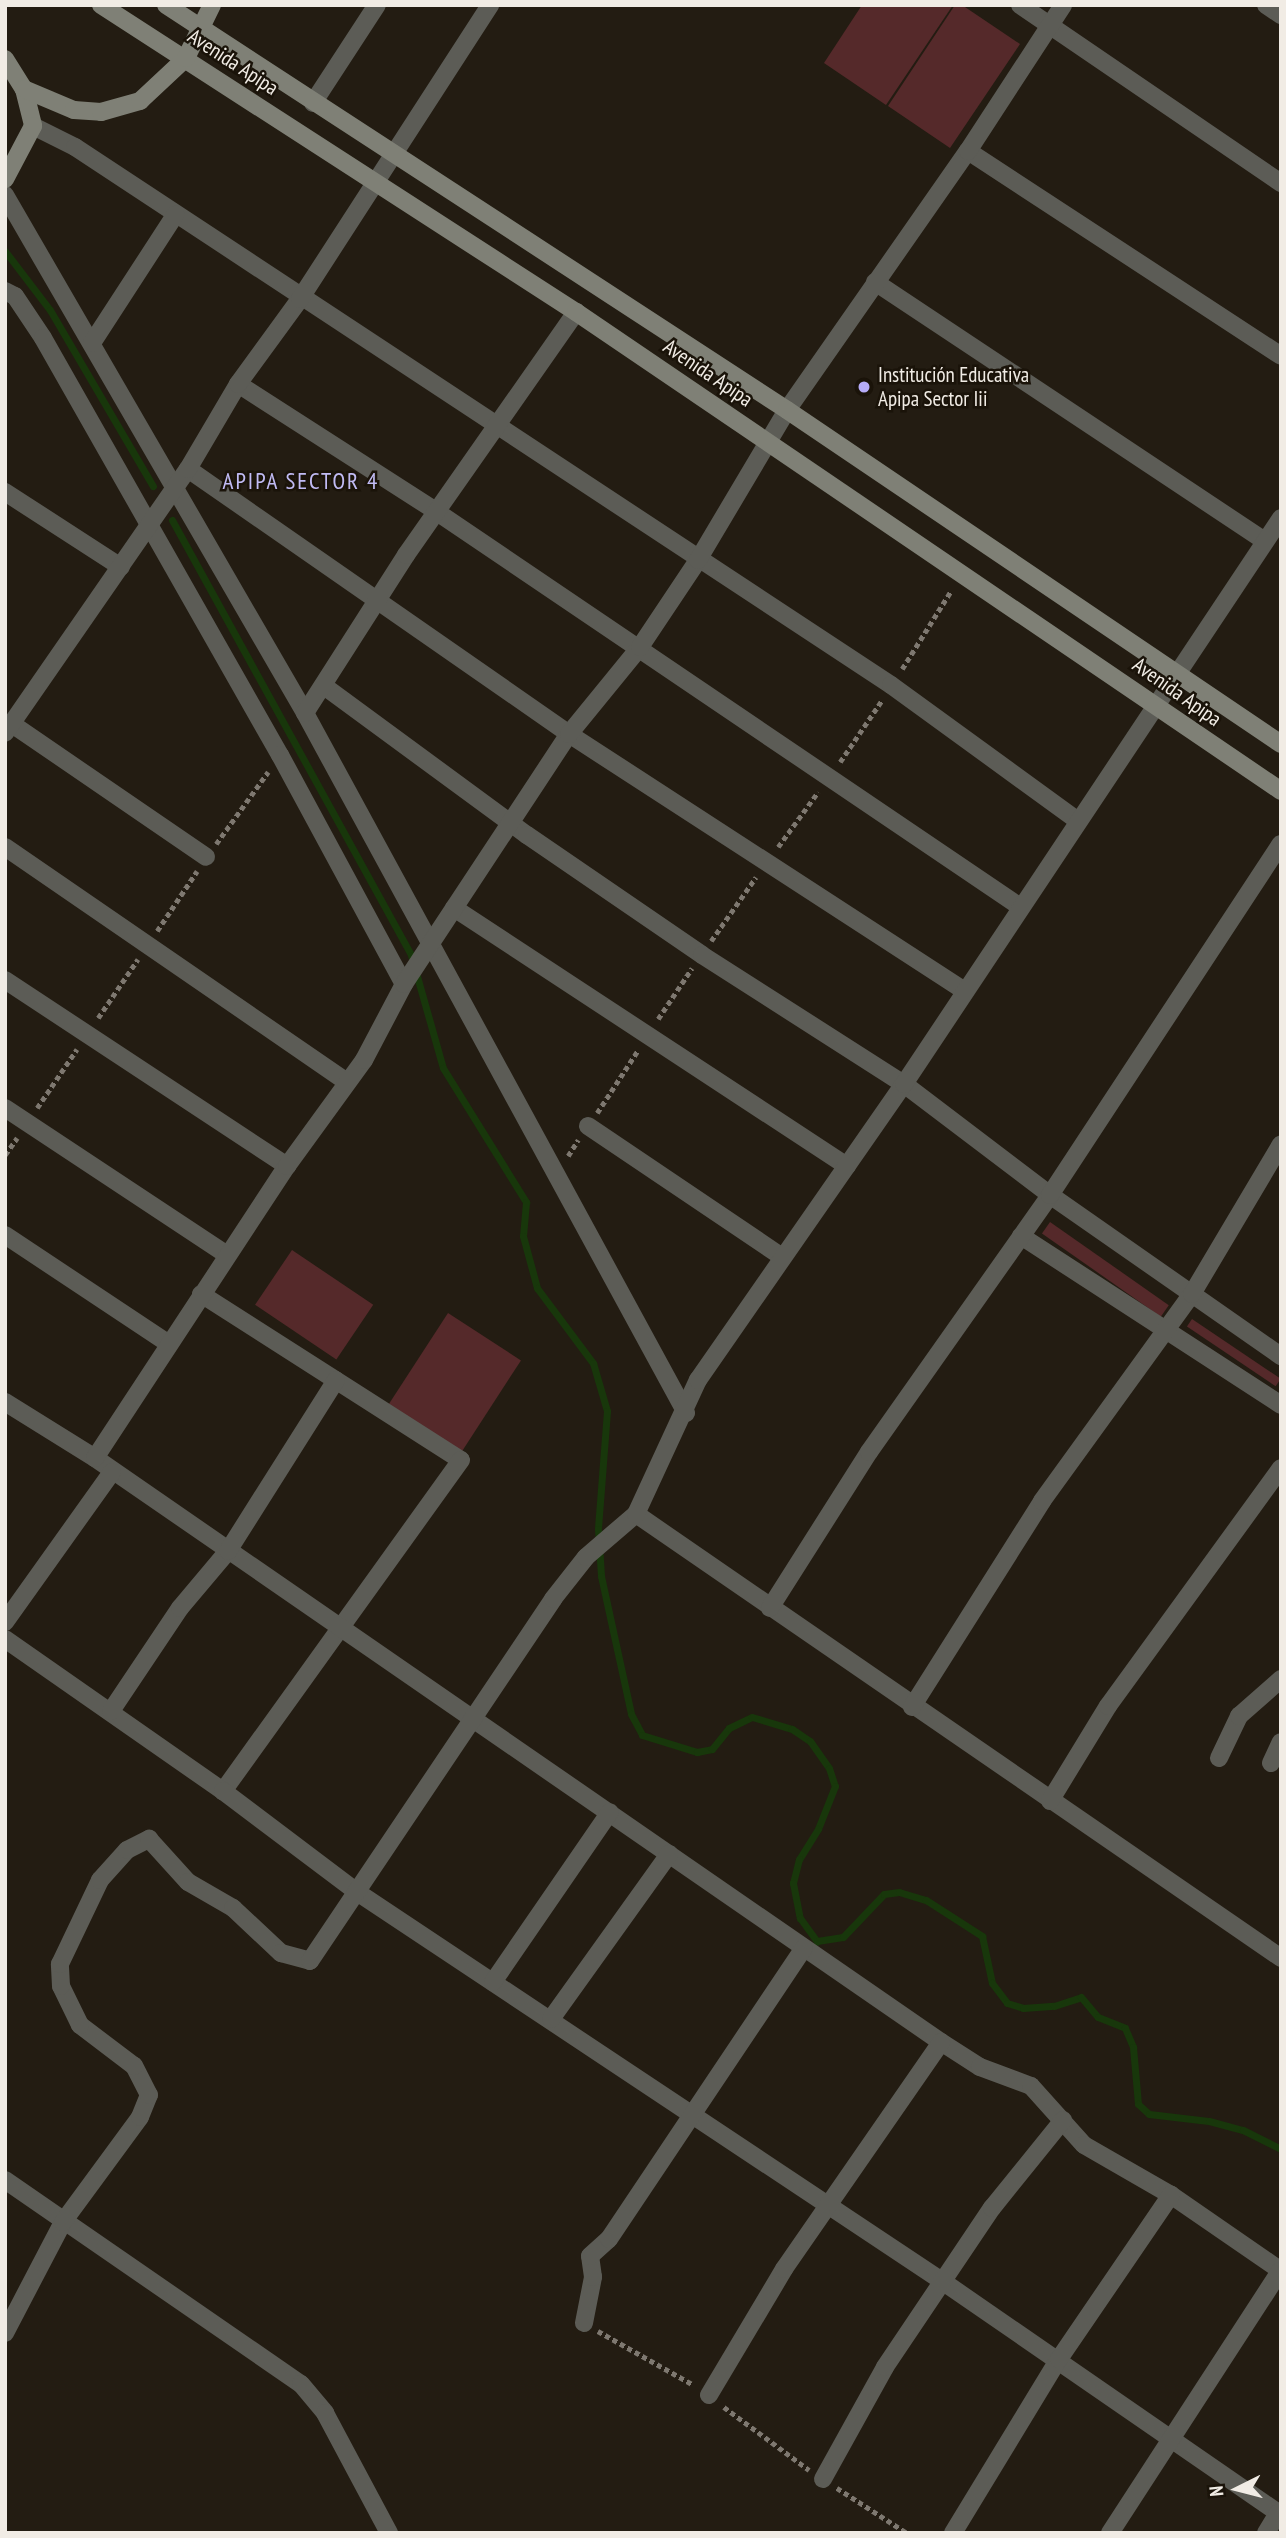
<!DOCTYPE html>
<html>
<head>
<meta charset="utf-8">
<style>
  body { margin:0 }
  #map { position:relative; width:1286px; height:2538px; overflow:hidden; background:#231c12; font-family:"PT Sans Narrow",sans-serif }
  div>[style] { position:absolute }
  [style*='--x'] { left:calc(var(--x)*1px); top:calc(var(--y)*1px); width:calc(var(--w)*1px); rotate:calc(var(--a)*1deg) }
  .green>* { inset:0; background:#55292a; transform-origin:0 0 }
  .stream>* { height:7px; margin:-3.5px; padding:0 3.5px; transform-origin:3.5px; border-radius:3.5px; background:#18370b }
  .path>* { height:4.5px; margin-top:-2.25px; transform-origin:0; background:repeating-linear-gradient(90deg,#7e7870 0 5px,transparent 0 8.5px) }
  .street>* { height:18px; margin:-9px; padding:0 9px; transform-origin:9px; border-radius:9px; background:#5c5c56 }
  .secondary>* { height:18px; margin:-9px; padding:0 9px; transform-origin:9px; border-radius:9px; background:#7f8076 }
  .dots>* { width:19px; height:19px; translate:-50% -50%; box-sizing:border-box; border:4px solid #1a1309; border-radius:50% }
  span { translate:-50% -50%; white-space:nowrap; text-align:center; line-height:1.15; -webkit-text-stroke:5px #1a1309; paint-order:stroke }
  .street-label { font-size:21px; color:#f1ece5 }
  .poi-label { font-size:21px; color:#f1ece5 }
  .left { translate:0 -50%; text-align:left }
  .neighbourhood-label { font-size:23px; color:#c1bbf4; letter-spacing:2px }
  .frame { position:absolute; inset:0; border:7px solid #f1ece5; pointer-events:none }
  .north { position:absolute; left:1202px; top:2454px; width:70px; height:70px; -webkit-text-stroke:5px #1a1309; paint-order:stroke; rotate:264deg; font-size:19px; font-weight:700; line-height:28px; text-align:center; color:#f1ece5 }
  .north::after { content:''; display:block; margin:auto; width:24px; height:32px; background:#f1ece5; clip-path:polygon(50% 0,100% 100%,50% 72%,0 100%) }
</style>
</head>
<body>
<div id="map">
  <div class="green">
    <i style="clip-path:polygon(862px 5px,953px 5px,886px 105px,824px 63px)"></i>
    <i style="clip-path:polygon(955px 5px,962px 5px,1020px 44px,950px 148px,888px 106px)"></i>
    <i style="left:1050px;top:1222px;width:145px;height:14px;rotate:35deg"></i>
    <i style="left:292px;top:1250px;width:98px;height:66px;rotate:34deg"></i>
    <i style="left:448px;top:1313px;width:87px;height:110px;rotate:33deg"></i>
    <i style="left:1192px;top:1319px;width:107px;height:9px;rotate:34deg"></i>
  </div>
  <div class="stream">
    <i style="--x:5;--y:251;--w:74;--a:52.7"></i>
    <i style="--x:50;--y:310;--w:204;--a:59.7"></i>
    <i style="--x:172;--y:520;--w:496;--a:61.2"></i>
    <i style="--x:411;--y:955;--w:117;--a:74.2"></i>
    <i style="--x:443;--y:1068;--w:158;--a:58.2"></i>
    <i style="--x:526;--y:1202;--w:34;--a:95"></i>
    <i style="--x:523;--y:1236;--w:54;--a:74.9"></i>
    <i style="--x:537;--y:1288;--w:94;--a:53.3"></i>
    <i style="--x:593;--y:1363;--w:50;--a:73.7"></i>
    <i style="--x:607;--y:1411;--w:118;--a:94.4"></i>
    <i style="--x:598;--y:1529;--w:47;--a:86.3"></i>
    <i style="--x:601;--y:1576;--w:141;--a:77.7"></i>
    <i style="--x:631;--y:1714;--w:24;--a:62"></i>
    <i style="--x:642;--y:1735;--w:58;--a:17.2"></i>
    <i style="--x:697;--y:1752;--w:15;--a:-11"></i>
    <i style="--x:712;--y:1749;--w:27;--a:-51"></i>
    <i style="--x:729;--y:1728;--w:25;--a:-26"></i>
    <i style="--x:752;--y:1717;--w:42;--a:16.7"></i>
    <i style="--x:792;--y:1729;--w:22;--a:34"></i>
    <i style="--x:810;--y:1741;--w:33;--a:55"></i>
    <i style="--x:829;--y:1768;--w:19;--a:72"></i>
    <i style="--x:835;--y:1786;--w:46;--a:111.6"></i>
    <i style="--x:818;--y:1829;--w:36;--a:122"></i>
    <i style="--x:799;--y:1859;--w:25;--a:104"></i>
    <i style="--x:793;--y:1883;--w:36;--a:79"></i>
    <i style="--x:800;--y:1918;--w:29;--a:54"></i>
    <i style="--x:817;--y:1941;--w:26;--a:-9"></i>
    <i style="--x:843;--y:1937;--w:59;--a:-46.4"></i>
    <i style="--x:884;--y:1894;--w:15;--a:-8"></i>
    <i style="--x:899;--y:1892;--w:28;--a:17"></i>
    <i style="--x:926;--y:1900;--w:67;--a:32.7"></i>
    <i style="--x:982;--y:1936;--w:48;--a:78"></i>
    <i style="--x:992;--y:1983;--w:25;--a:53"></i>
    <i style="--x:1007;--y:2003;--w:17;--a:17"></i>
    <i style="--x:1023;--y:2008;--w:31;--a:-4"></i>
    <i style="--x:1054;--y:2006;--w:28;--a:-18"></i>
    <i style="--x:1081;--y:1997;--w:26;--a:50"></i>
    <i style="--x:1098;--y:2017;--w:29;--a:22"></i>
    <i style="--x:1125;--y:2028;--w:21;--a:67"></i>
    <i style="--x:1133;--y:2047;--w:57;--a:85"></i>
    <i style="--x:1138;--y:2104;--w:15;--a:42"></i>
    <i style="--x:1149;--y:2114;--w:60;--a:6.7"></i>
    <i style="--x:1209;--y:2121;--w:35;--a:15"></i>
    <i style="--x:1243;--y:2130;--w:42;--a:26.6"></i>
  </div>
  <div class="path">
    <i style="--x:902;--y:669;--w:92;--a:-57.9"></i>
    <i style="--x:840;--y:762;--w:75;--a:-55.9"></i>
    <i style="--x:216;--y:844;--w:89;--a:-54.2"></i>
    <i style="--x:778;--y:847;--w:68;--a:-54"></i>
    <i style="--x:157;--y:931;--w:72;--a:-56.3"></i>
    <i style="--x:711;--y:941;--w:78;--a:-54.9"></i>
    <i style="--x:98;--y:1018;--w:71;--a:-55.9"></i>
    <i style="--x:658;--y:1019;--w:61;--a:-56.3"></i>
    <i style="--x:37;--y:1108;--w:71;--a:-55.9"></i>
    <i style="--x:597;--y:1113;--w:75;--a:-56.9"></i>
    <i style="--x:5;--y:1155;--w:21;--a:-55"></i>
    <i style="--x:568;--y:1156;--w:19;--a:-58"></i>
    <i style="--x:598;--y:2331;--w:110;--a:29.4"></i>
    <i style="--x:724;--y:2407;--w:106;--a:36.5"></i>
    <i style="--x:837;--y:2488;--w:83;--a:32.7"></i>
  </div>
  <div class="street">
    <i style="--x:1020;--y:5;--w:316;--a:34.3"></i>
    <i style="--x:1266;--y:5;--w:18;--a:34"></i>
    <i style="--x:313;--y:103;--w:117;--a:-56.9"></i>
    <i style="--x:33;--y:126;--w:47;--a:26.6"></i>
    <i style="--x:75;--y:147;--w:977;--a:33.4"></i>
    <i style="--x:891;--y:685;--w:230;--a:36"></i>
    <i style="--x:968;--y:151;--w:374;--a:33.2"></i>
    <i style="--x:5;--y:195;--w:599;--a:59.92"></i>
    <i style="--x:305;--y:713;--w:797;--a:61.44"></i>
    <i style="--x:875;--y:282;--w:468;--a:33.6"></i>
    <i style="--x:5;--y:291;--w:11;--a:27"></i>
    <i style="--x:15;--y:296;--w:50;--a:56.3"></i>
    <i style="--x:43;--y:338;--w:480;--a:60.4"></i>
    <i style="--x:280;--y:755;--w:260;--a:61.6"></i>
    <i style="--x:92;--y:343;--w:153;--a:-57"></i>
    <i style="--x:238;--y:384;--w:237;--a:32.7"></i>
    <i style="--x:437;--y:512;--w:703;--a:34.1"></i>
    <i style="--x:188;--y:469;--w:464;--a:34.8"></i>
    <i style="--x:569;--y:734;--w:471;--a:33"></i>
    <i style="--x:5;--y:492;--w:138;--a:32.9"></i>
    <i style="--x:324;--y:686;--w:252;--a:36.3"></i>
    <i style="--x:527;--y:835;--w:212;--a:34.4"></i>
    <i style="--x:702;--y:955;--w:240;--a:32.6"></i>
    <i style="--x:904;--y:1084;--w:183;--a:37.2"></i>
    <i style="--x:1050;--y:1195;--w:282;--a:34.9"></i>
    <i style="--x:305;--y:713;--w:188;--a:-57.4"></i>
    <i style="--x:406;--y:555;--w:297;--a:-55"></i>
    <i style="--x:12;--y:724;--w:235;--a:34.4"></i>
    <i style="--x:5;--y:733;--w:321;--a:-55.3"></i>
    <i style="--x:188;--y:469;--w:99;--a:-59.5"></i>
    <i style="--x:238;--y:384;--w:105;--a:-53.9"></i>
    <i style="--x:300;--y:299;--w:350;--a:-57.1"></i>
    <i style="--x:5;--y:847;--w:414;--a:34.5"></i>
    <i style="--x:454;--y:908;--w:470;--a:33.3"></i>
    <i style="--x:5;--y:980;--w:338;--a:33.4"></i>
    <i style="--x:5;--y:1108;--w:266;--a:33.5"></i>
    <i style="--x:588;--y:1126;--w:234;--a:34"></i>
    <i style="--x:5;--y:1235;--w:197;--a:33.6"></i>
    <i style="--x:1021;--y:1236;--w:310;--a:33"></i>
    <i style="--x:201;--y:1294;--w:308;--a:32.6"></i>
    <i style="--x:461;--y:1460;--w:408;--a:125.7"></i>
    <i style="--x:5;--y:1402;--w:106;--a:31.9"></i>
    <i style="--x:95;--y:1458;--w:1028;--a:34.62"></i>
    <i style="--x:941;--y:2042;--w:46;--a:32.7"></i>
    <i style="--x:980;--y:2067;--w:54;--a:20.4"></i>
    <i style="--x:1031;--y:2086;--w:79;--a:48.1"></i>
    <i style="--x:1084;--y:2145;--w:100;--a:29.9"></i>
    <i style="--x:1171;--y:2195;--w:134;--a:34.6"></i>
    <i style="--x:95;--y:1458;--w:349;--a:-56.7"></i>
    <i style="--x:287;--y:1166;--w:131;--a:-54"></i>
    <i style="--x:364;--y:1060;--w:86;--a:-62.2"></i>
    <i style="--x:404;--y:984;--w:300;--a:-56.6"></i>
    <i style="--x:569;--y:734;--w:112;--a:-50.8"></i>
    <i style="--x:640;--y:647;--w:105;--a:-56.3"></i>
    <i style="--x:698;--y:560;--w:174;--a:-59.3"></i>
    <i style="--x:787;--y:410;--w:316;--a:-55.1"></i>
    <i style="--x:968;--y:151;--w:174;--a:-56.9"></i>
    <i style="--x:636;--y:1514;--w:783;--a:34.54"></i>
    <i style="--x:770;--y:1608;--w:185;--a:-57.6"></i>
    <i style="--x:869;--y:1452;--w:314;--a:-54.8"></i>
    <i style="--x:1050;--y:1195;--w:420;--a:-56.7"></i>
    <i style="--x:5;--y:1622;--w:184;--a:-54.5"></i>
    <i style="--x:5;--y:1639;--w:266;--a:34.9"></i>
    <i style="--x:223;--y:1791;--w:168;--a:37"></i>
    <i style="--x:357;--y:1892;--w:706;--a:33.62"></i>
    <i style="--x:945;--y:2283;--w:408;--a:34.6"></i>
    <i style="--x:912;--y:1707;--w:244;--a:-57.7"></i>
    <i style="--x:1042;--y:1501;--w:256;--a:-54.1"></i>
    <i style="--x:1192;--y:1294;--w:174;--a:-59.3"></i>
    <i style="--x:111;--y:1711;--w:124;--a:-56.2"></i>
    <i style="--x:180;--y:1608;--w:75;--a:-49.9"></i>
    <i style="--x:228;--y:1551;--w:202;--a:-57.7"></i>
    <i style="--x:1219;--y:1758;--w:47;--a:-64.5"></i>
    <i style="--x:1239;--y:1716;--w:56;--a:-41.4"></i>
    <i style="--x:1271;--y:1763;--w:23;--a:-65"></i>
    <i style="--x:1050;--y:1801;--w:111;--a:-58.6"></i>
    <i style="--x:1108;--y:1706;--w:294;--a:-54"></i>
    <i style="--x:493;--y:1982;--w:206;--a:-55.5"></i>
    <i style="--x:551;--y:2019;--w:203;--a:-54.4"></i>
    <i style="--x:5;--y:2180;--w:359;--a:34.6"></i>
    <i style="--x:301;--y:2384;--w:38;--a:50"></i>
    <i style="--x:325;--y:2413;--w:136;--a:61.9"></i>
    <i style="--x:584;--y:2323;--w:47;--a:-78.9"></i>
    <i style="--x:593;--y:2277;--w:21;--a:-98"></i>
    <i style="--x:590;--y:2256;--w:25;--a:-42"></i>
    <i style="--x:609;--y:2239;--w:350;--a:-56.2"></i>
    <i style="--x:5;--y:2333;--w:125;--a:-62.4"></i>
    <i style="--x:63;--y:2222;--w:130;--a:-53.7"></i>
    <i style="--x:140;--y:2117;--w:24;--a:-68"></i>
    <i style="--x:149;--y:2095;--w:33;--a:-117"></i>
    <i style="--x:134;--y:2066;--w:68;--a:-142.8"></i>
    <i style="--x:80;--y:2025;--w:43;--a:-116"></i>
    <i style="--x:61;--y:1986;--w:22;--a:-93"></i>
    <i style="--x:60;--y:1964;--w:93;--a:-64.5"></i>
    <i style="--x:100;--y:1880;--w:40;--a:-48"></i>
    <i style="--x:127;--y:1850;--w:25;--a:-27"></i>
    <i style="--x:149;--y:1839;--w:58;--a:47.8"></i>
    <i style="--x:188;--y:1882;--w:52;--a:30"></i>
    <i style="--x:233;--y:1908;--w:66;--a:43.2"></i>
    <i style="--x:281;--y:1953;--w:30;--a:15"></i>
    <i style="--x:310;--y:1961;--w:436;--a:-56.1"></i>
    <i style="--x:553;--y:1599;--w:53;--a:-51.8"></i>
    <i style="--x:586;--y:1557;--w:66;--a:-40.7"></i>
    <i style="--x:636;--y:1514;--w:148;--a:-65.2"></i>
    <i style="--x:698;--y:1380;--w:361;--a:-55.2"></i>
    <i style="--x:904;--y:1084;--w:680;--a:-56.33"></i>
    <i style="--x:709;--y:2395;--w:147;--a:-59.2"></i>
    <i style="--x:784;--y:2269;--w:276;--a:-55.3"></i>
    <i style="--x:823;--y:2479;--w:128;--a:-61"></i>
    <i style="--x:885;--y:2367;--w:192;--a:-56.1"></i>
    <i style="--x:992;--y:2208;--w:113;--a:-51.1"></i>
    <i style="--x:953;--y:2533;--w:204;--a:-58.7"></i>
    <i style="--x:1059;--y:2359;--w:199;--a:-55.7"></i>
    <i style="--x:1110;--y:2533;--w:312;--a:-57"></i>
    <i style="--x:1266;--y:2533;--w:23;--a:-59"></i>
  </div>
  <div class="secondary">
    <i style="--x:101;--y:5;--w:566;--a:32.88"></i>
    <i style="--x:576;--y:312;--w:852;--a:34.19"></i>
    <i style="--x:166;--y:5;--w:741;--a:33.11"></i>
    <i style="--x:787;--y:410;--w:596;--a:34.06"></i>
    <i style="--x:5;--y:59;--w:36;--a:58"></i>
    <i style="--x:24;--y:89;--w:38;--a:76"></i>
    <i style="--x:33;--y:126;--w:60;--a:117.8"></i>
    <i style="--x:24;--y:89;--w:54;--a:22.8"></i>
    <i style="--x:74;--y:110;--w:27;--a:4"></i>
    <i style="--x:101;--y:112;--w:41;--a:-15.8"></i>
    <i style="--x:140;--y:101;--w:63;--a:-43.1"></i>
    <i style="--x:186;--y:58;--w:59;--a:-63.9"></i>
  </div>
  <div class="dots">
    <i style="left:864px;top:387px;background:#b6acf8"></i>
  </div>
  <div class="street-label">
    <span style="left:233px;top:62px;rotate:33deg">Avenida Apipa</span>
    <span style="left:708px;top:373px;rotate:34deg">Avenida Apipa</span>
    <span style="left:1177px;top:692px;rotate:35deg">Avenida Apipa</span>
  </div>
  <div class="poi-label">
    <span class="left" style="left:878px;top:387px">Institución Educativa<br>Apipa Sector Iii</span>
  </div>
  <div class="neighbourhood-label">
    <span style="left:301px;top:481px">APIPA SECTOR 4</span>
  </div>
  <div class="frame"></div>
  <div class="north">N</div>
</div>
</body>
</html>
